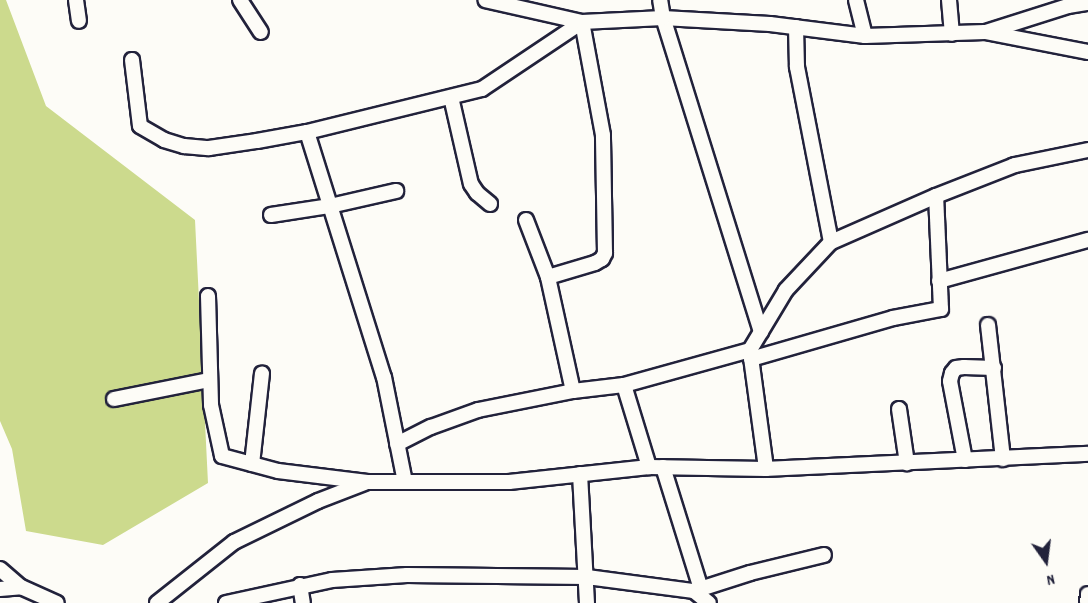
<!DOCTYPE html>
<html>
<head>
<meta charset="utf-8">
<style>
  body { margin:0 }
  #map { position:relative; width:1088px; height:603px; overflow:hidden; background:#fdfcf7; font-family:Dekko,sans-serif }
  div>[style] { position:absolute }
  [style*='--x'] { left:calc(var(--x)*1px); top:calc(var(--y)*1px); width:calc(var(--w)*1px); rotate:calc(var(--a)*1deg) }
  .green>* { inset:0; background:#ccda8d }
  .roads { filter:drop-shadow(2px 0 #22223b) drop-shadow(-2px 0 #22223b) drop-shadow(0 2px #22223b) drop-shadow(0 -2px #22223b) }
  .minor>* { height:14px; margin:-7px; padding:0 7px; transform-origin:7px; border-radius:7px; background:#fdfcf7 }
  span { translate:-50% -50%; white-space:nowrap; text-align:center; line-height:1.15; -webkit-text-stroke:6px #fdfcf7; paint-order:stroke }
  .north { position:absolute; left:1016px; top:531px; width:60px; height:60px; -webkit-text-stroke:4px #fdfcf7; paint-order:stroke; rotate:166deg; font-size:16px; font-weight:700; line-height:24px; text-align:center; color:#22223b }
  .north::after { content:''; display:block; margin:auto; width:21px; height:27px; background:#22223b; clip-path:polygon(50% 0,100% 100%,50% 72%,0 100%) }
</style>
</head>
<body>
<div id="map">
  <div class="green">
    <i style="clip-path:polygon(0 0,6px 0,46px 106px,195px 220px,208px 483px,103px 545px,26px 531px,12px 449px,0 421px)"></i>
  </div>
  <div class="roads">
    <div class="minor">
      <i style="--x:76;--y:0;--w:21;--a:82"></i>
      <i style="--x:240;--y:0;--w:38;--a:57"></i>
      <i style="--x:856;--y:0;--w:37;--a:76"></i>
      <i style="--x:949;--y:0;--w:34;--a:85"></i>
      <i style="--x:796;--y:27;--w:40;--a:88.6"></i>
      <i style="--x:797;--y:67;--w:178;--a:79"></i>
      <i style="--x:986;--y:32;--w:86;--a:-17.6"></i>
      <i style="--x:1068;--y:6;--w:20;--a:-9"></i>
      <i style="--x:132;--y:60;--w:66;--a:83.1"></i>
      <i style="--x:140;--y:126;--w:28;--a:30"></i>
      <i style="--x:164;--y:140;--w:21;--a:17"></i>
      <i style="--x:184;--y:146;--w:25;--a:5"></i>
      <i style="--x:209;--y:148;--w:49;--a:-8.3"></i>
      <i style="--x:257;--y:141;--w:51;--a:-10.2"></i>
      <i style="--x:307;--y:132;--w:180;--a:-13.8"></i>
      <i style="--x:482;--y:89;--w:120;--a:-33.8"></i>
      <i style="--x:582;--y:22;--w:99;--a:-167.2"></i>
      <i style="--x:451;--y:97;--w:89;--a:77.1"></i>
      <i style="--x:471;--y:184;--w:11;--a:56"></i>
      <i style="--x:477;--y:193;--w:17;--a:40"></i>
      <i style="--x:307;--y:132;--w:257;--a:72.6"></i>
      <i style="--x:384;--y:377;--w:107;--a:78.7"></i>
      <i style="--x:1088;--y:150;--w:75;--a:168.4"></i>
      <i style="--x:1015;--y:165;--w:85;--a:158.6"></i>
      <i style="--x:936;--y:196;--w:115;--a:156.3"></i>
      <i style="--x:831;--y:242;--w:66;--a:133.2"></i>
      <i style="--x:786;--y:290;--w:70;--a:121"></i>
      <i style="--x:750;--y:350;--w:120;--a:82.3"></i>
      <i style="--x:766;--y:469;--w:322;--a:-2.7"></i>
      <i style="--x:271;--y:215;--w:60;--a:-8.7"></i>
      <i style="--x:330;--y:206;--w:68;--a:-12.8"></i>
      <i style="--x:526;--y:220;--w:61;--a:68.9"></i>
      <i style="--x:939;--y:281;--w:155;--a:-15.4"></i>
      <i style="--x:208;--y:296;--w:109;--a:88.4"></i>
      <i style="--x:211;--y:405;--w:52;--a:77.8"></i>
      <i style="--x:222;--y:456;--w:58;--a:15"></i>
      <i style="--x:278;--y:471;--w:90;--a:7"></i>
      <i style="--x:367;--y:482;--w:142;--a:0"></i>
      <i style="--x:509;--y:482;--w:141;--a:-6.1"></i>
      <i style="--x:649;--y:467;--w:117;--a:1"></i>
      <i style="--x:988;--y:325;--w:135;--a:83.6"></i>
      <i style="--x:761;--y:332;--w:329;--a:-107.3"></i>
      <i style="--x:663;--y:18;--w:107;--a:3.2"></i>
      <i style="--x:770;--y:24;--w:96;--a:7.2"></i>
      <i style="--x:865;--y:36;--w:120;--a:-1.9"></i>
      <i style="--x:985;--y:32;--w:105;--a:11"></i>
      <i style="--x:751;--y:359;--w:148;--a:-16.1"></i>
      <i style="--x:893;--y:318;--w:49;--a:-10.6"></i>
      <i style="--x:941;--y:309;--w:113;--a:-92.5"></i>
      <i style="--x:624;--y:385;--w:86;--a:73"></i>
      <i style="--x:573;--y:391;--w:117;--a:-102.4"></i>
      <i style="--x:548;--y:277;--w:49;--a:-16.6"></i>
      <i style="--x:595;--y:263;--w:8;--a:-30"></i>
      <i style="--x:602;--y:259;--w:7;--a:-63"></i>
      <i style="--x:605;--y:253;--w:118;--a:-91"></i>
      <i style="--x:603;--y:135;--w:115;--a:-100.5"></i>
      <i style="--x:582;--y:22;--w:81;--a:-2.8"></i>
      <i style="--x:663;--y:18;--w:18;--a:-99"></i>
      <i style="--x:114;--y:399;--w:97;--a:-11.3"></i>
      <i style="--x:899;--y:409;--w:55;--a:81.6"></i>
      <i style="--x:397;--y:444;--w:38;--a:-27"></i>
      <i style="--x:431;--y:427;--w:50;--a:-19.9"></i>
      <i style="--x:478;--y:410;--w:97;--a:-11.3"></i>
      <i style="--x:573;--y:391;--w:51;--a:-6.7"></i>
      <i style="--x:624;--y:385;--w:131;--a:-15.5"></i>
      <i style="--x:965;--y:460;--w:80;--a:-100.8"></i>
      <i style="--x:950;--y:381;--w:8;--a:-76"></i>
      <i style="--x:952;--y:373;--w:6;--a:-51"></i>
      <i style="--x:956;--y:368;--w:8;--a:-7"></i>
      <i style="--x:964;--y:367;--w:30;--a:2"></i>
      <i style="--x:252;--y:464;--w:91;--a:-83.7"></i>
      <i style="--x:663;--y:467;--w:128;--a:72.7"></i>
      <i style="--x:580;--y:474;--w:129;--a:86.9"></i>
      <i style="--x:0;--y:569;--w:28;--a:41"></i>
      <i style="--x:21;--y:587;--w:39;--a:24"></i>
      <i style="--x:300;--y:585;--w:18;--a:81"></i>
      <i style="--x:0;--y:589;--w:21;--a:-5"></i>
      <i style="--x:694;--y:591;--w:19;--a:39"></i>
      <i style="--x:157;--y:603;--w:98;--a:-38.4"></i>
      <i style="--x:234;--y:542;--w:93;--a:-26"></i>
      <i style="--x:318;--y:501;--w:50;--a:-21"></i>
      <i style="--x:226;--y:603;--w:108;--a:-12.2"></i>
      <i style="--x:332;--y:580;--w:75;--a:-3.8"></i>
      <i style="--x:407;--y:575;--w:180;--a:0.6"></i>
      <i style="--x:587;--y:577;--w:108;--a:7.5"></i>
      <i style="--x:694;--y:591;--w:59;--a:-17.8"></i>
      <i style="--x:750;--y:573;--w:76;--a:-13.7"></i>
      <i style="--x:1087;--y:603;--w:9;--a:-84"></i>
    </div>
  </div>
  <div class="north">N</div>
</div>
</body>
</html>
